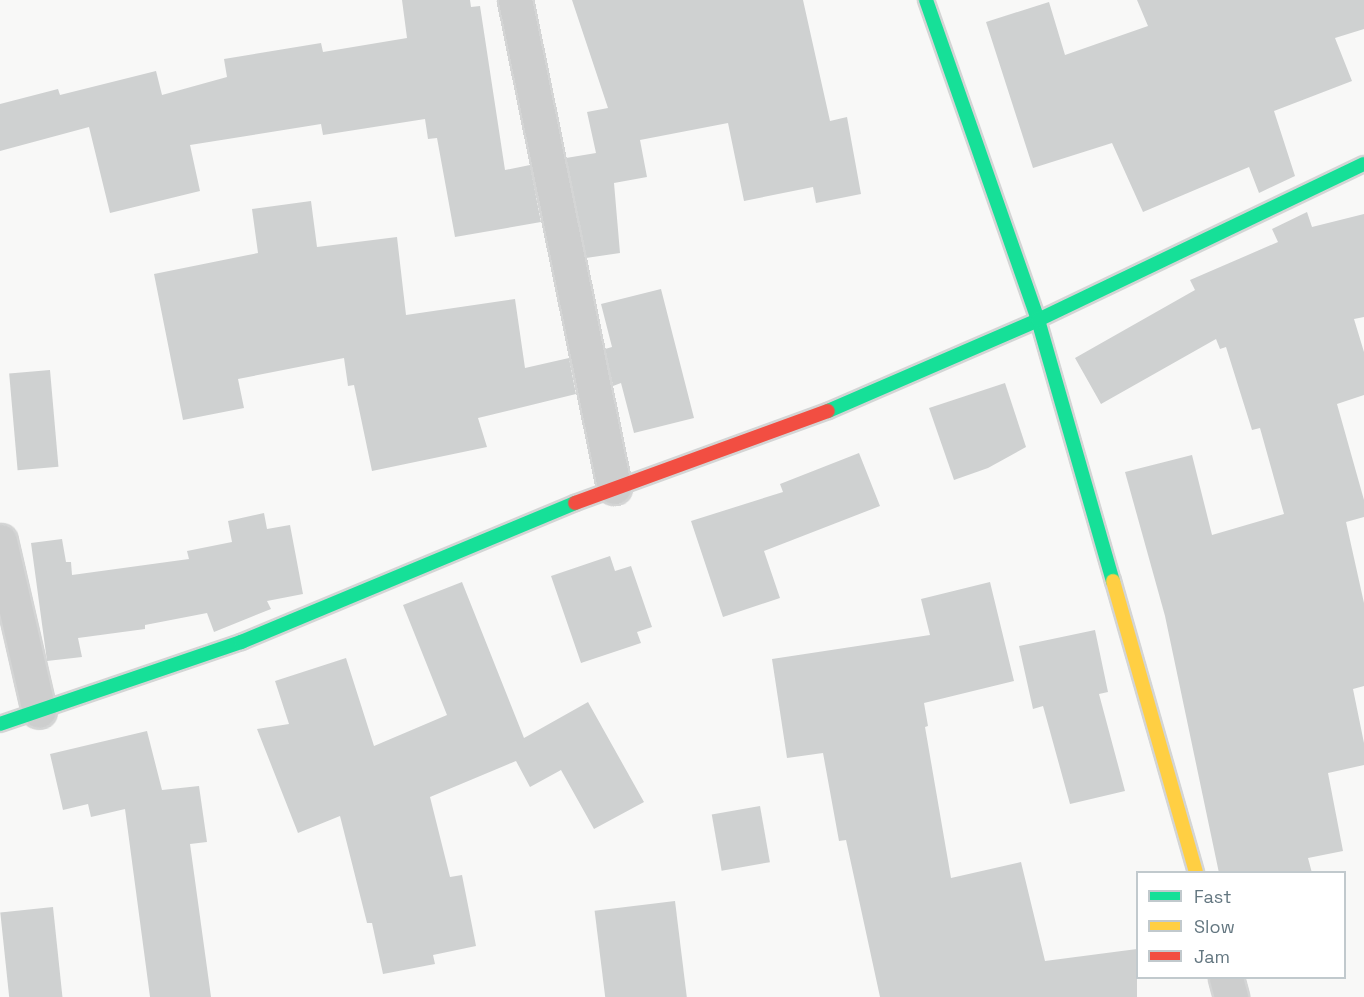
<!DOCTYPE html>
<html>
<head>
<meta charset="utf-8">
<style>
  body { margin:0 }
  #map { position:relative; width:1364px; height:997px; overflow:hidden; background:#f8f8f7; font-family:"Space Grotesk",sans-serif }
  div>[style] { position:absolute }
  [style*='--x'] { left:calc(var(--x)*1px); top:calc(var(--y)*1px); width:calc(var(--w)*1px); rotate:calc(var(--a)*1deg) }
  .building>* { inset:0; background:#cfd1d1; transform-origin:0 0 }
  .roads { filter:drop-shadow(2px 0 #d4d5d5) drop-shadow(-2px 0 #d4d5d5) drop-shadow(0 2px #d4d5d5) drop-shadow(0 -2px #d4d5d5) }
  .street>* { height:33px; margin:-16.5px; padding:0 16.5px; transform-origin:16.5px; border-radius:16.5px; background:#cdcece }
  .fast>* { height:14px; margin:-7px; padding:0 7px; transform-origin:7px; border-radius:7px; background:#16e098 }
  .slow>* { height:14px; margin:-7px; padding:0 7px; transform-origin:7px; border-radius:7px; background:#ffcf43 }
  .jam>* { height:14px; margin:-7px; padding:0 7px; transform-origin:7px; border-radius:7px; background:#f24e42 }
  span { translate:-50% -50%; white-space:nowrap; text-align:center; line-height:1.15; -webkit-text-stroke:6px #fff; paint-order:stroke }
  .legend { position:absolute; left:1136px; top:871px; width:210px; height:108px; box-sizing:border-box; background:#fff; border:2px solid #c1c9cd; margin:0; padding:8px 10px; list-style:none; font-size:18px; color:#647781 }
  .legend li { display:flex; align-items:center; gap:12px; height:30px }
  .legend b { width:30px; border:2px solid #c1c9cd }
</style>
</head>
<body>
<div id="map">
  <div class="building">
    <i style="clip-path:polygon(402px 0,470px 0,471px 7px,480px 6px,505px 170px,530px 165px,541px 222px,455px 237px,437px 138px,428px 139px,425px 119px,323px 135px,321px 124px,190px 145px,200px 191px,110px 213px,89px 127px,0 151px,0 104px,58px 89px,60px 95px,156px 71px,162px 95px,227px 77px,224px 59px,321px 43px,323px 52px,407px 38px)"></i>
    <i style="clip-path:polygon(572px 0,803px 0,830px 121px,847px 117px,861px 194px,816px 203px,813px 187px,744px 201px,728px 123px,640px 140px,647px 177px,614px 183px,620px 253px,586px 258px,566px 158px,596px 153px,587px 112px,608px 108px)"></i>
    <i style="clip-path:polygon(1137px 0,1364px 0,1364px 29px,1335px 38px,1352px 81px,1274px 111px,1295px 176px,1259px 193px,1249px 167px,1143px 212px,1112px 143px,1033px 168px,986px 22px,1049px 2px,1065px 55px,1148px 26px)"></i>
    <i style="clip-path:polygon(311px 201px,317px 247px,397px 237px,406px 315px,515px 299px,525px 368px,569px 358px,576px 394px,478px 418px,487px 447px,372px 471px,354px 385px,348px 386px,344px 358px,238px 379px,244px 408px,183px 420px,154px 274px,258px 253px,252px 209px)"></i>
    <i style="clip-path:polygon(1307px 212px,1312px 227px,1364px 214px,1364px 317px,1354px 319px,1364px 352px,1364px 395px,1337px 404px,1364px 500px,1364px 517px,1346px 522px,1364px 603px,1364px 686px,1353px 689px,1364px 743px,1364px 765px,1328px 773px,1343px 851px,1308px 858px,1312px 873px,1219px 873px,1165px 616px,1125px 472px,1192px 455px,1212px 535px,1284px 514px,1260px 428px,1252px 430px,1226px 347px,1220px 349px,1216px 339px,1101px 404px,1075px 358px,1195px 290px,1190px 280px,1278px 242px,1272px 229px)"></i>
    <i style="clip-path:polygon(661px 289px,694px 418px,634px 433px,621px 383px,613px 386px,605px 349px,612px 347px,601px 304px)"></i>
    <i style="left:50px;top:370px;width:97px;height:41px;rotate:85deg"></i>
    <i style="clip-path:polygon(1005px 383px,1026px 447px,988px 468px,954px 480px,929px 408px)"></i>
    <i style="clip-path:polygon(859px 453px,880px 506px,764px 551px,780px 598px,723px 617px,691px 521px,783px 492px,780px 484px)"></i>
    <i style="clip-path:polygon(264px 513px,267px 529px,290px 525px,303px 594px,267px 601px,271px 609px,214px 632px,207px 613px,145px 625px,145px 629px,78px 638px,82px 657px,47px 661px,31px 543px,62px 539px,66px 562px,71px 562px,72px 575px,189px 559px,187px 551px,232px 542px,228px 521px)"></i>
    <i style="clip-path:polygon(610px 556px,615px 571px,631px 566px,652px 627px,637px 632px,641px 643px,581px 663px,551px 576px)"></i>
    <i style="clip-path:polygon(462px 582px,524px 738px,588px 702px,644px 802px,594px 829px,561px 770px,530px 787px,516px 761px,430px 797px,450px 877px,462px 875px,476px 946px,433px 955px,435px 964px,383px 974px,372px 923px,367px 923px,340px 816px,298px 833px,257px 729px,289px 724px,275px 681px,346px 658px,374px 746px,447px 715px,403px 605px)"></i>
    <i style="clip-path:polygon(990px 582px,1014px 681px,924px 703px,928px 726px,925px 727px,951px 878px,1021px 862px,1045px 961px,1137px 949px,1137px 997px,880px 997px,846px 840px,839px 841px,823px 753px,787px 758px,772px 659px,930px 635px,921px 599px)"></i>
    <i style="clip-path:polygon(1095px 630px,1108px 692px,1099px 694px,1125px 791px,1070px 804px,1043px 706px,1033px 709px,1019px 646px)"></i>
    <i style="clip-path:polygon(147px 731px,162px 790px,199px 786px,207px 842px,190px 844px,211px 997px,150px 997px,125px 809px,91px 817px,88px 804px,63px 810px,50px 754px)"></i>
    <i style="left:760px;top:806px;width:57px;height:49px;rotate:80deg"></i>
    <i style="left:675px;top:901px;width:97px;height:81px;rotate:83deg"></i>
    <i style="left:53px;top:907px;width:91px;height:53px;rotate:84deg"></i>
  </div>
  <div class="roads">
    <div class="street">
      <i style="--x:515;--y:0;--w:497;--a:78.5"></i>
      <i style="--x:0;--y:541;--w:174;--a:77.1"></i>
      <i style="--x:1226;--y:978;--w:20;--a:75"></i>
    </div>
    <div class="fast">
      <i style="--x:926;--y:0;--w:339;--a:70.7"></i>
      <i style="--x:1038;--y:320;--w:272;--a:74"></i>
      <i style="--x:828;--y:411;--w:229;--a:-23.4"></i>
      <i style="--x:1038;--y:320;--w:361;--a:-25.6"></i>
      <i style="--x:0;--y:724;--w:255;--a:-18.8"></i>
      <i style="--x:241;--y:642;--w:362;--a:-22.6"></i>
    </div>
    <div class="slow">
      <i style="--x:1113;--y:581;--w:303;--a:74.1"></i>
    </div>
    <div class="jam">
      <i style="--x:575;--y:503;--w:269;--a:-20"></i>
    </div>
  </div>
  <ul class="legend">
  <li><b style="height:8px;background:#16e098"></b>Fast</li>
  <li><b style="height:8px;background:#ffcf43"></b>Slow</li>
  <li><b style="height:8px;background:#f24e42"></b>Jam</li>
  </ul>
</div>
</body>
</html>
